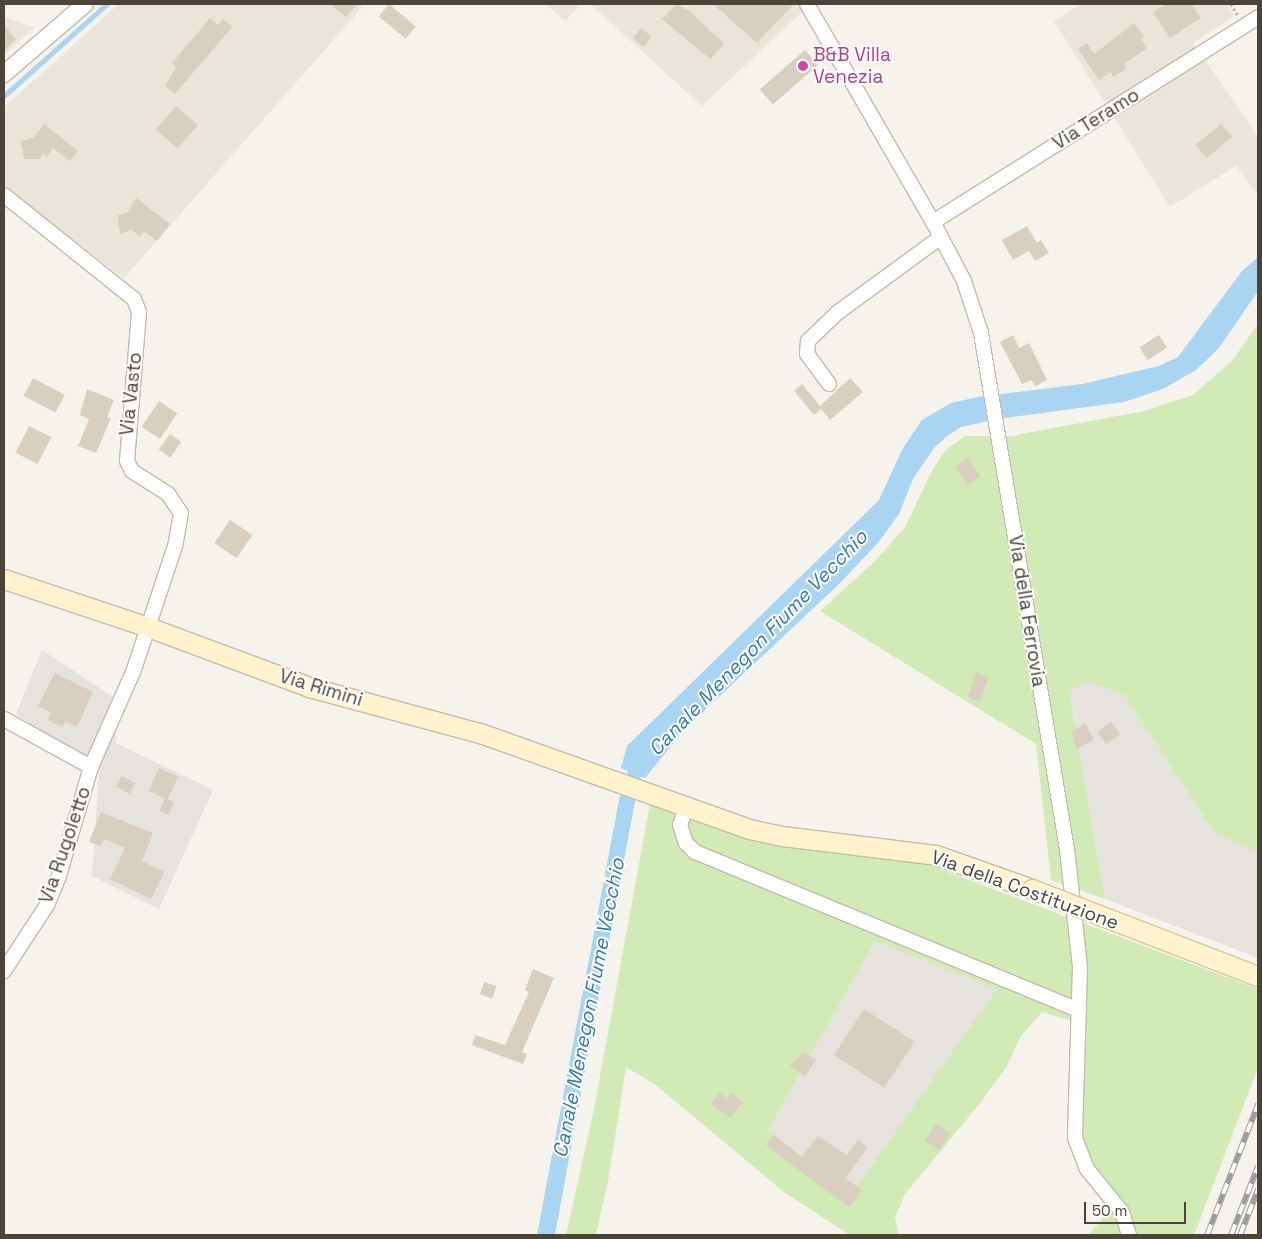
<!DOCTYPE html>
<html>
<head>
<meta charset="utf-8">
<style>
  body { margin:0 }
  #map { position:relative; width:1262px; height:1239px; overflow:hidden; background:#f6f3ec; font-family:"Space Grotesk",sans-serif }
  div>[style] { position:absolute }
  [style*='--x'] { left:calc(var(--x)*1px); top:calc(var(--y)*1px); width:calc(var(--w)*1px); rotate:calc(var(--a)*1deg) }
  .residential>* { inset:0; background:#eae5da }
  .industrial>* { inset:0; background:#e6e2dd }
  .green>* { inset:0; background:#d2eab5 }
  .water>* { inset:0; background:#a9d4f2 }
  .stream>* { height:4.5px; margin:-2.25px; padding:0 2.25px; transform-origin:2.25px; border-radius:2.25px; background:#a9d4f2 }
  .canal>* { height:14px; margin:-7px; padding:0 7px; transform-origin:7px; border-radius:7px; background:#a9d4f2 }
  .building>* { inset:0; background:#d8cfc1; transform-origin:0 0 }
  .path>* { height:2.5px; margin-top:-1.25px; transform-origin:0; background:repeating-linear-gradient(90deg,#c4b79f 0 2.5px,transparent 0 5px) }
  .roads { filter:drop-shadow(1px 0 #c2bbae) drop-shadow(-1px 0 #c2bbae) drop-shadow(0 1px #c2bbae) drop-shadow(0 -1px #c2bbae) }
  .minor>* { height:14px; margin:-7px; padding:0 7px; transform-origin:7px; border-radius:7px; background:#fff }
  .tertiary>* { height:16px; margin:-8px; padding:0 8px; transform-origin:8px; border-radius:8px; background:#fff }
  .secondary>* { height:19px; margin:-9.5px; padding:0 9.5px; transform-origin:9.5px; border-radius:9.5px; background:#fff3cd }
  .rail>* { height:5.5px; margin-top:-2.75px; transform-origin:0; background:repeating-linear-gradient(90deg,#fff 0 11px,#9a9a9a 0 22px); box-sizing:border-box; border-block:1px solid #9a9a9a }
  .bridges { filter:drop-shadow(1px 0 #d6c79b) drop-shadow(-1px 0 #d6c79b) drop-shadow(0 1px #d6c79b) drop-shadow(0 -1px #d6c79b) }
  .secondary-bridge>* { height:19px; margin:-9.5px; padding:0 9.5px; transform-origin:9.5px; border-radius:9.5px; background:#fff3cd }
  .dots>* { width:14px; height:14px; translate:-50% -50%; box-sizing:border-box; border:2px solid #fff; border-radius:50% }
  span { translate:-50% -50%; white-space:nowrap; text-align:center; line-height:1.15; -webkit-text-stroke:4px #fff; paint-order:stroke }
  .hotel-label { font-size:19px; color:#b23c85 }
  .left { translate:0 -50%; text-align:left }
  .street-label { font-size:19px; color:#4b4439 }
  .water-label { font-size:20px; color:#2e7ab2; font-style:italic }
  .frame { position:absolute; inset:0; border:5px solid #4b4439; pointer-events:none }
  .scale { position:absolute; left:1084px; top:1202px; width:102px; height:22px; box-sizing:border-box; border:2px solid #4b4439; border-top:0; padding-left:6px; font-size:15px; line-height:18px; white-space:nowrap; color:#4b4439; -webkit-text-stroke:4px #fff; paint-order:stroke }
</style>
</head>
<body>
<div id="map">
  <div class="residential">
    <i style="clip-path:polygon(119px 4px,365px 4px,124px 278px,4px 187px,4px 107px)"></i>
    <i style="clip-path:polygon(545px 4px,581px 4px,565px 21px)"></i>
    <i style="clip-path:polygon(590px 4px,797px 4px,804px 10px,702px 106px)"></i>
    <i style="clip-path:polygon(1081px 4px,1227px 4px,1235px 16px,1193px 43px,1258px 136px,1258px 195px,1236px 166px,1170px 207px,1054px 21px)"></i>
    <i style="clip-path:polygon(4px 17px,35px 27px,4px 55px)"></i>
  </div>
  <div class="industrial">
    <i style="clip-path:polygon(42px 650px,116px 699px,116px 743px,213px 790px,159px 909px,92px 876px,99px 772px,16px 714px)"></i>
    <i style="clip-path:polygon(1088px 682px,1124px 695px,1215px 833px,1258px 853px,1258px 958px,1105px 899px,1069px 690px)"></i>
    <i style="clip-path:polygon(875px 941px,998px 989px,853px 1192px,767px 1132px)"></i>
  </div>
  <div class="green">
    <i style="clip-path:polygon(1258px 324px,1258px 853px,1215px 833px,1124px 695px,1088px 682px,1069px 691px,1105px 899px,1051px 880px,1036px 744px,820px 611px,875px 561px,905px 527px,934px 467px,946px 450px,965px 436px,1011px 436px,1144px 411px,1193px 395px,1232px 361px)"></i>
    <i style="clip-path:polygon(evenodd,650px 804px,760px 842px,929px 865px,1258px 989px,1258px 1068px,1194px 1235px,1089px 1235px,1116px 1202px,1097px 1179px,1080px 1135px,1073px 1058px,1069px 1053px,1072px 1021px,1042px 1012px,1020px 1037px,1007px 1066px,981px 1102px,905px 1194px,895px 1218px,899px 1235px,850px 1235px,784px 1192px,657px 1086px,626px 1067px,609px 1176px,596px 1235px,566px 1235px,594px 1109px,650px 804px,875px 941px,997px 989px,853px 1192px,767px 1132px,875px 941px)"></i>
  </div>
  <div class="water">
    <i style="clip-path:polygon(1258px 257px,1258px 291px,1219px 348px,1196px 370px,1163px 389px,1124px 402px,998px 419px,961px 427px,947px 436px,934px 448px,913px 479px,899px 514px,878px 543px,839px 584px,685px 729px,645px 778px,621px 768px,627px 746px,879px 500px,903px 448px,922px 420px,951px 403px,978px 397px,1082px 384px,1159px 366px,1178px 357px,1242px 271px)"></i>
    <i style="clip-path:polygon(620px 795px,635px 801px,577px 1115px,555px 1235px,537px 1235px)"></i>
  </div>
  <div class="stream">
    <i style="--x:4;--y:96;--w:138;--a:-41.8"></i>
  </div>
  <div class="canal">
    <i style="--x:624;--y:817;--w:48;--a:-76.8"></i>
    <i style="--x:635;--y:770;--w:16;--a:-45"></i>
  </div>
  <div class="building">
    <i style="clip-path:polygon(330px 4px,358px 4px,346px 17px)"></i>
    <i style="left:389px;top:4px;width:35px;height:16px;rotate:40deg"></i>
    <i style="clip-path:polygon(676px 4px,691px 12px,724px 44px,710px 59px,662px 19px)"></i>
    <i style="clip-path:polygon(713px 4px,794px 4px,757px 43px)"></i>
    <i style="clip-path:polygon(1166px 4px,1191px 4px,1201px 18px,1170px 38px,1153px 12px)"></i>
    <i style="clip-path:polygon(210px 18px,218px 25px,223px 19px,232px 27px,175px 94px,165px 86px,176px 67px,172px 63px)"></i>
    <i style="clip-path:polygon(1134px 23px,1144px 37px,1141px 39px,1147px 48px,1124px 64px,1127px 68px,1114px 77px,1110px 72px,1099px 80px,1078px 49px,1087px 43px,1094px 54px)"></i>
    <i style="clip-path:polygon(4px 25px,16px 39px,4px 51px)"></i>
    <i style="left:641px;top:28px;width:14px;height:13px;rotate:39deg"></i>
    <i style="left:805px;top:50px;width:20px;height:60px;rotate:49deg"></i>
    <i style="left:176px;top:106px;width:29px;height:31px;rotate:41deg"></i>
    <i style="clip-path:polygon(44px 124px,78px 151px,70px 161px,53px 148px,47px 157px,43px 153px,40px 159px,24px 159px,21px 141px,33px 138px)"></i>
    <i style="left:1221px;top:124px;width:17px;height:33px;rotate:50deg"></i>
    <i style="clip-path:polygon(136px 198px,170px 224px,157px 241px,144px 231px,140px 237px,132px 230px,120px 234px,117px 215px,127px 213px)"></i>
    <i style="clip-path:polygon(1027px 226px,1037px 243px,1041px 240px,1049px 253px,1035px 261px,1029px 251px,1013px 260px,1002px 240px)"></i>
    <i style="clip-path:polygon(1013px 335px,1019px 348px,1029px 343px,1047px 380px,1035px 386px,1031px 380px,1022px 384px,1000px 342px)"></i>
    <i style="left:1159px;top:335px;width:15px;height:23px;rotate:58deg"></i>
    <i style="left:33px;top:378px;width:36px;height:20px;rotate:28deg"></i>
    <i style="clip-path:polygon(850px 378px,863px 392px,830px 420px,821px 409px,814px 415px,794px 391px,802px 384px,820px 406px)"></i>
    <i style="clip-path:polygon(87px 389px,114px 400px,107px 417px,111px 418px,96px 453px,78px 446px,89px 419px,80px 415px)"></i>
    <i style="left:159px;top:401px;width:22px;height:31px;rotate:34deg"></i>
    <i style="left:29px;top:426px;width:25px;height:30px;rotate:27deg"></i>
    <i style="left:170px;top:434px;width:14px;height:19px;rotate:36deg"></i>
    <i style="left:968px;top:458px;width:22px;height:15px;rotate:56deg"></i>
    <i style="left:230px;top:520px;width:27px;height:28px;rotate:34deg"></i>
    <i style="clip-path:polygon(55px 673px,93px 692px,77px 727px,66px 721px,62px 727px,48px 720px,51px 713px,38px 706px)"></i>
    <i style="left:976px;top:673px;width:13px;height:26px;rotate:18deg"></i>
    <i style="left:1111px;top:722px;width:15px;height:17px;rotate:53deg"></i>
    <i style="clip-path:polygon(1085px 723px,1094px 740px,1076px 749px,1072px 732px)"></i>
    <i style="left:159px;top:768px;width:21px;height:25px;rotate:25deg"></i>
    <i style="left:122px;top:776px;width:15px;height:12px;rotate:28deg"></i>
    <i style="left:165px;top:798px;width:10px;height:14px;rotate:24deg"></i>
    <i style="clip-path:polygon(101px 812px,153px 833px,142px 861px,164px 872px,151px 899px,110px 879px,125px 848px,104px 839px,101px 846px,89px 842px)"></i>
    <i style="clip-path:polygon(533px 969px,554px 978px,522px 1052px,527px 1054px,523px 1064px,472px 1045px,475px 1035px,505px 1045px,529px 992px,525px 990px)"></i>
    <i style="left:484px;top:982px;width:13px;height:13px;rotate:18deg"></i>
    <i style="left:864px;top:1009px;width:60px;height:55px;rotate:33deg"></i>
    <i style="clip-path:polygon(803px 1052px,816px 1060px,805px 1076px,790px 1066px)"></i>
    <i style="clip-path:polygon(720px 1093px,727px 1098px,731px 1093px,743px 1102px,731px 1118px,711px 1104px)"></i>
    <i style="left:936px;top:1124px;width:17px;height:20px;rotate:33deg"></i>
    <i style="clip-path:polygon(774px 1135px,802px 1157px,818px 1136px,847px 1155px,858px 1140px,868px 1147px,845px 1178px,862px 1190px,849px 1207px,766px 1145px)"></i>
  </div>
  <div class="path">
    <i style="--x:1231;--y:4;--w:13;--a:58"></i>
  </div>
  <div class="roads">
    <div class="minor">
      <i style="--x:807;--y:4;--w:252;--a:60"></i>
      <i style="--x:933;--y:222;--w:67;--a:62.3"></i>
      <i style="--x:964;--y:281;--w:55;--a:71.9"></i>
      <i style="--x:981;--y:333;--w:523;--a:80.54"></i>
      <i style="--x:1067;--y:849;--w:119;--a:83.7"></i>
      <i style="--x:1080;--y:967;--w:171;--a:91.7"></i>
      <i style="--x:1075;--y:1138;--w:33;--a:69"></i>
      <i style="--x:1087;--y:1169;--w:55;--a:50.9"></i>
      <i style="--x:1122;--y:1212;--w:24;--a:73"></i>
      <i style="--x:4;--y:195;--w:166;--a:38.7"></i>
      <i style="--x:134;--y:299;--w:14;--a:69"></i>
      <i style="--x:139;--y:312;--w:149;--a:94.6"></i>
      <i style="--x:127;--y:461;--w:11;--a:63"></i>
      <i style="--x:132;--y:471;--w:43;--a:32.6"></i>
      <i style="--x:168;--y:494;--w:23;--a:56"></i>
      <i style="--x:181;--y:513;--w:34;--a:100"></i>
      <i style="--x:175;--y:546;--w:133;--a:108.4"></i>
      <i style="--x:133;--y:672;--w:104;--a:113.9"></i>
      <i style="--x:91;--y:767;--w:114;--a:106.4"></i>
      <i style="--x:59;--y:876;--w:31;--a:112"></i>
      <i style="--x:47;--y:905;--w:79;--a:123.1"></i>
      <i style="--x:933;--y:222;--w:384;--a:-32.2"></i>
      <i style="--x:829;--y:384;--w:37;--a:-126"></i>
      <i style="--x:807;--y:354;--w:13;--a:-86"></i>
      <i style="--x:808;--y:341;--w:40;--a:-44"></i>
      <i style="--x:837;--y:313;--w:129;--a:-36.2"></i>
      <i style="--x:4;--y:719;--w:99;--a:28.9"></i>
      <i style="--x:686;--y:807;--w:19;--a:108"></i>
      <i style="--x:680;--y:825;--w:19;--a:72"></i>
      <i style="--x:686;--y:843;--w:13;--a:45"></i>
      <i style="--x:695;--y:852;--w:415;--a:22.4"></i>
    </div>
    <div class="tertiary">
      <i style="--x:4;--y:74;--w:107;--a:-40.8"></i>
    </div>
    <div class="secondary">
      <i style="--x:4;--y:579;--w:152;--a:18.4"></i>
      <i style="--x:148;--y:627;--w:172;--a:20.4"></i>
      <i style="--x:309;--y:687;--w:177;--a:15.1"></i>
      <i style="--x:480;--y:733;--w:286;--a:19.6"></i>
      <i style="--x:749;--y:829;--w:34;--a:12"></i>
      <i style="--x:782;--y:836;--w:155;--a:7"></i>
      <i style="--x:936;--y:855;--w:102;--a:19.5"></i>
    </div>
  </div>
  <div class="rail">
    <i style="--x:1207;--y:1235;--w:141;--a:-68.7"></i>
    <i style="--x:1231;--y:1235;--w:74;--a:-68.6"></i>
    <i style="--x:1240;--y:1235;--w:49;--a:-68.6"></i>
  </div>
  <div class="bridges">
    <div class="secondary-bridge">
      <i style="--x:1032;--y:889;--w:242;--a:21.1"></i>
    </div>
  </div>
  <div class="dots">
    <i style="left:803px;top:66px;background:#d1479c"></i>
  </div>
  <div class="hotel-label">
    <span class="left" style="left:813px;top:66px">B&amp;B Villa<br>Venezia</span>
  </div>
  <div class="street-label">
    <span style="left:1096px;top:119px;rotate:-32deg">Via Teramo</span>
    <span style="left:131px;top:394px;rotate:-84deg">Via Vasto</span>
    <span style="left:1027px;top:611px;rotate:81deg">Via della Ferrovia</span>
    <span style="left:321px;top:688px;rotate:17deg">Via Rimini</span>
    <span style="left:65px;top:845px;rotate:-71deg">Via Rugoletto</span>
    <span style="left:1025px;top:890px;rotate:20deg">Via della Costituzione</span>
  </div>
  <div class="water-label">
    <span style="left:758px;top:643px;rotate:-46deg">Canale Menegon Fiume Vecchio</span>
    <span style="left:589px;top:1008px;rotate:-79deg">Canale Menegon Fiume Vecchio</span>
  </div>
  <div class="frame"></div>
  <div class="scale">50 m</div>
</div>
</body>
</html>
